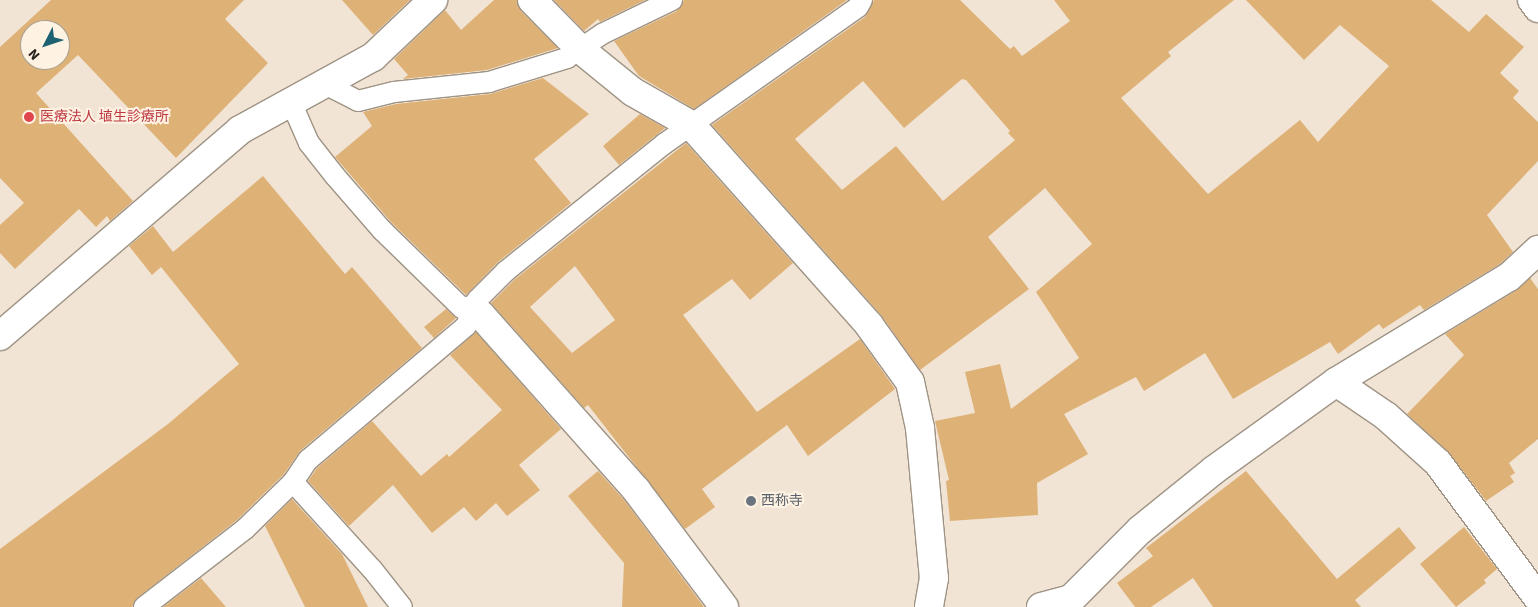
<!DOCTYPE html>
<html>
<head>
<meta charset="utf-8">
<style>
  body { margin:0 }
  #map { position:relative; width:1538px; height:607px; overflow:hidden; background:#f1e4d5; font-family:"Source Sans 3","Noto Sans JP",sans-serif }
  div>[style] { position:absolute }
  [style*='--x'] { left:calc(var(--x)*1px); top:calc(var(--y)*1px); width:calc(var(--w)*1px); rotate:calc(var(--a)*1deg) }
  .building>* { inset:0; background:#deb176 }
  .roads { filter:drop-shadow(1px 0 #9e9384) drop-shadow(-1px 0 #9e9384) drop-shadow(0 1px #9e9384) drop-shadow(0 -1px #9e9384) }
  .service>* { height:20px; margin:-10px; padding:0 10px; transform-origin:10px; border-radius:10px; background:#fff }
  .minor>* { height:28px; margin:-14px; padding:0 14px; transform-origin:14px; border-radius:14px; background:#fff }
  .dots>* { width:14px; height:14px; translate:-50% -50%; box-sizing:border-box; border:2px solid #fef2e2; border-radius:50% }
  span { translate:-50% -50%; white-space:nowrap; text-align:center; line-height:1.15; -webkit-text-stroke:4px #fef2e2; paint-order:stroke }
  .health-label { font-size:14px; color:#be3a42 }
  .left { translate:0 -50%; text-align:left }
  .worship-label { font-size:14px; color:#5b616d }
  .north { position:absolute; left:20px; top:20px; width:50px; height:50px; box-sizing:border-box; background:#fef2e2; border:1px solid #a89f93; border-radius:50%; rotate:229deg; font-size:14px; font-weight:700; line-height:20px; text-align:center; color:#28231d }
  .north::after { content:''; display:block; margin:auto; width:18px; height:22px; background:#1c6273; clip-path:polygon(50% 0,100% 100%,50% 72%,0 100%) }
</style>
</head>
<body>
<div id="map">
  <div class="building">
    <i style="clip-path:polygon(evenodd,51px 0,244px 0,225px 19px,268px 63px,176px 158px,78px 55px,36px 93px,133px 201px,110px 221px,107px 216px,96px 227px,79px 209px,15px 269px,0 253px,0 225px,24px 203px,0 178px,0 47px,51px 0,30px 30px,60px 30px,60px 60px,30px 60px,30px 30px)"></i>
    <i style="clip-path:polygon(342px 0,410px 0,373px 35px)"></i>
    <i style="clip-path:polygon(494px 0,517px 0,521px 11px,558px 48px,487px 70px,403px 79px,408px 75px,394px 59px,445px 10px,461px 30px)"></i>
    <i style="clip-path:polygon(554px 0,645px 0,600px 22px,598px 19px,584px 31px)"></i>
    <i style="clip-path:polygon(684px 0,847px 0,694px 109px,639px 76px,614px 41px,677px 11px)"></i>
    <i style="clip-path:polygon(evenodd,874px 0,960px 0,1010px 49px,1014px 46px,1022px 56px,1070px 21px,1054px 0,1234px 0,1168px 52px,1171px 56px,1121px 98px,1208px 194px,1300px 120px,1318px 142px,1389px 66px,1340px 25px,1304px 60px,1246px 0,1431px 0,1469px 32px,1486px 14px,1524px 47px,1500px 73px,1519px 91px,1513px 98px,1538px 122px,1538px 161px,1487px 215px,1513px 252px,1500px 264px,1424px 310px,1420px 305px,1383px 329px,1379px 324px,1338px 354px,1330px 342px,1233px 399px,1205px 353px,1144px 391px,1136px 377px,1064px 414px,1088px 454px,1037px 483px,1038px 515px,950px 521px,946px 481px,949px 480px,935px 421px,975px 413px,965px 372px,1000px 364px,1011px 409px,1079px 358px,1036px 292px,1092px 244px,1045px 188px,988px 237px,1029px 289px,920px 370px,881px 315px,712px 125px,865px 17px,874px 0,962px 79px,966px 80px,1010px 131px,1008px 133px,1015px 140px,943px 201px,896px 146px,842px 190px,795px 139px,863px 81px,904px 128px,962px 79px)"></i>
    <i style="clip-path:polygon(543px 78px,589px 114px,534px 159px,571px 203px,498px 262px,466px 295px,391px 222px,335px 157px,372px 126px,363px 112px,396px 104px,490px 94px)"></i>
    <i style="clip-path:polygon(640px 114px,665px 128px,619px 165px,603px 146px)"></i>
    <i style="clip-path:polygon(evenodd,686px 143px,793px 263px,750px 300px,732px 279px,683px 315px,757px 412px,860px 339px,895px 389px,808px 456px,787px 425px,702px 489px,715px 507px,685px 529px,588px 405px,584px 408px,491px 303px,514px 280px,686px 143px,575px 266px,615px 320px,572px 353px,530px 307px,575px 266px)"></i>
    <i style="clip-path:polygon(263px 176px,345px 274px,352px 267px,422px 348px,300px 451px,284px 474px,237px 520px,137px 598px,132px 607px,0 607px,0 549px,168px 424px,239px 364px,161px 267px,152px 275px,129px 246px,153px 226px,173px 252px)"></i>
    <i style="clip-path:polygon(1530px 278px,1538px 289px,1538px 439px,1509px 463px,1515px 473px,1510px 476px,1514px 482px,1486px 501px,1450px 454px,1407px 414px,1464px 355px,1445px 334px,1517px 290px)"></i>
    <i style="clip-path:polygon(446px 309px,456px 318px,434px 338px,424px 327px)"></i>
    <i style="clip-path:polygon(476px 332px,561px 429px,519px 465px,540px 490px,507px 516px,496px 503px,476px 521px,464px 507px,432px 533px,393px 485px,349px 526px,308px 481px,317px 468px,372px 421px,421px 476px,447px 454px,449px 457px,502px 410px,450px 355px)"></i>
    <i style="clip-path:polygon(598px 471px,625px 501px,704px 607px,622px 607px,624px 563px,568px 496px)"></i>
    <i style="clip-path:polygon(1246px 471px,1337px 579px,1399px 527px,1416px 548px,1355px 600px,1361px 607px,1213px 607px,1193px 578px,1151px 607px,1135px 607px,1117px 583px,1153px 556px,1146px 548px)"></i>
    <i style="clip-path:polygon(292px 499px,342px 554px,368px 607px,305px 607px,265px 526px)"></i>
    <i style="clip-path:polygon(1464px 527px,1497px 569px,1484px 580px,1486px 583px,1456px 607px,1420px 564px)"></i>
    <i style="clip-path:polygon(201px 578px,226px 607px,163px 607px)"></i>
  </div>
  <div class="roads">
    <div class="service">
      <i style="--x:325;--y:84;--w:37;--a:27"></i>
      <i style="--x:358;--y:101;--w:37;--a:-14"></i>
      <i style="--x:394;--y:92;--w:96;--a:-6"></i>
      <i style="--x:489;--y:82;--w:82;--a:-17.1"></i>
      <i style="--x:567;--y:58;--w:42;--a:-34.4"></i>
      <i style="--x:602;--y:34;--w:78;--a:-25.9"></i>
      <i style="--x:291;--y:102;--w:45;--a:66.3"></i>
      <i style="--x:309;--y:143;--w:42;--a:51.8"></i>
      <i style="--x:335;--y:176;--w:72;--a:49"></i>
      <i style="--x:382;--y:230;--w:112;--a:44.3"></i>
      <i style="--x:462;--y:308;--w:9;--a:13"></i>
      <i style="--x:293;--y:482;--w:118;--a:47.8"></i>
      <i style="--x:372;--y:569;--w:48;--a:51.7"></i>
      <i style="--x:144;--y:607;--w:128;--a:-37.7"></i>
      <i style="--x:245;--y:529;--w:67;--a:-44.4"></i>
      <i style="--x:293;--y:482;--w:27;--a:-56"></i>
      <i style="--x:308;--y:460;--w:207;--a:-40.3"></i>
      <i style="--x:466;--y:326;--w:28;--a:-67"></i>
      <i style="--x:477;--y:300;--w:41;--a:-45"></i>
      <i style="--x:506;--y:271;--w:203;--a:-38.8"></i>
      <i style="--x:664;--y:144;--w:237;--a:-35.2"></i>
      <i style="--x:858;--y:7;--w:8;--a:-60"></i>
    </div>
    <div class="minor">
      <i style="--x:532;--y:0;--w:69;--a:45.6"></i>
      <i style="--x:580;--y:49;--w:68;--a:39.1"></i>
      <i style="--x:633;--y:92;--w:67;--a:29.6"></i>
      <i style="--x:691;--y:125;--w:268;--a:48.3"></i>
      <i style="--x:869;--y:325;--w:70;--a:54.3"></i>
      <i style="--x:910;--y:382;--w:47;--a:77.7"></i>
      <i style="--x:920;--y:428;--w:151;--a:84.7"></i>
      <i style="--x:934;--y:578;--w:29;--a:100"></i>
      <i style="--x:1532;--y:0;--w:10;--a:53"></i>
      <i style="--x:471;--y:310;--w:11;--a:27"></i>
      <i style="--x:481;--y:315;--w:235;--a:48.4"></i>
      <i style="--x:637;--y:491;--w:145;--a:53.1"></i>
      <i style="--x:0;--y:336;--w:316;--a:-40.6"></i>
      <i style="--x:240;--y:130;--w:152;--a:-28.8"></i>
      <i style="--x:373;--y:57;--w:83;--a:-43.5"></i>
      <i style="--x:1336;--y:382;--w:60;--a:34.2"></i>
      <i style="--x:1386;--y:416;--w:70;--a:42.1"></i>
      <i style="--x:1438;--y:463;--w:168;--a:53.5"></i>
      <i style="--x:1041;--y:607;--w:31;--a:-15"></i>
      <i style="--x:1071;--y:599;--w:98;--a:-45"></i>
      <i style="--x:1140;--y:530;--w:95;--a:-39"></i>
      <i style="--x:1214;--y:470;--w:150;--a:-35.8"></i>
      <i style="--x:1336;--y:382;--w:202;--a:-31.3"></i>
      <i style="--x:1509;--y:277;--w:40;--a:-43"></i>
    </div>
  </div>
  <div class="dots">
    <i style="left:29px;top:117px;background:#e0444e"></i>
    <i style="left:751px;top:501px;background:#6b7280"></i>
  </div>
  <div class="health-label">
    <span class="left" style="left:40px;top:117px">医療法人 埴生診療所</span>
  </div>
  <div class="worship-label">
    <span class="left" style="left:761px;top:501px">西称寺</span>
  </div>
  <div class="north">N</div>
</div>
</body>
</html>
